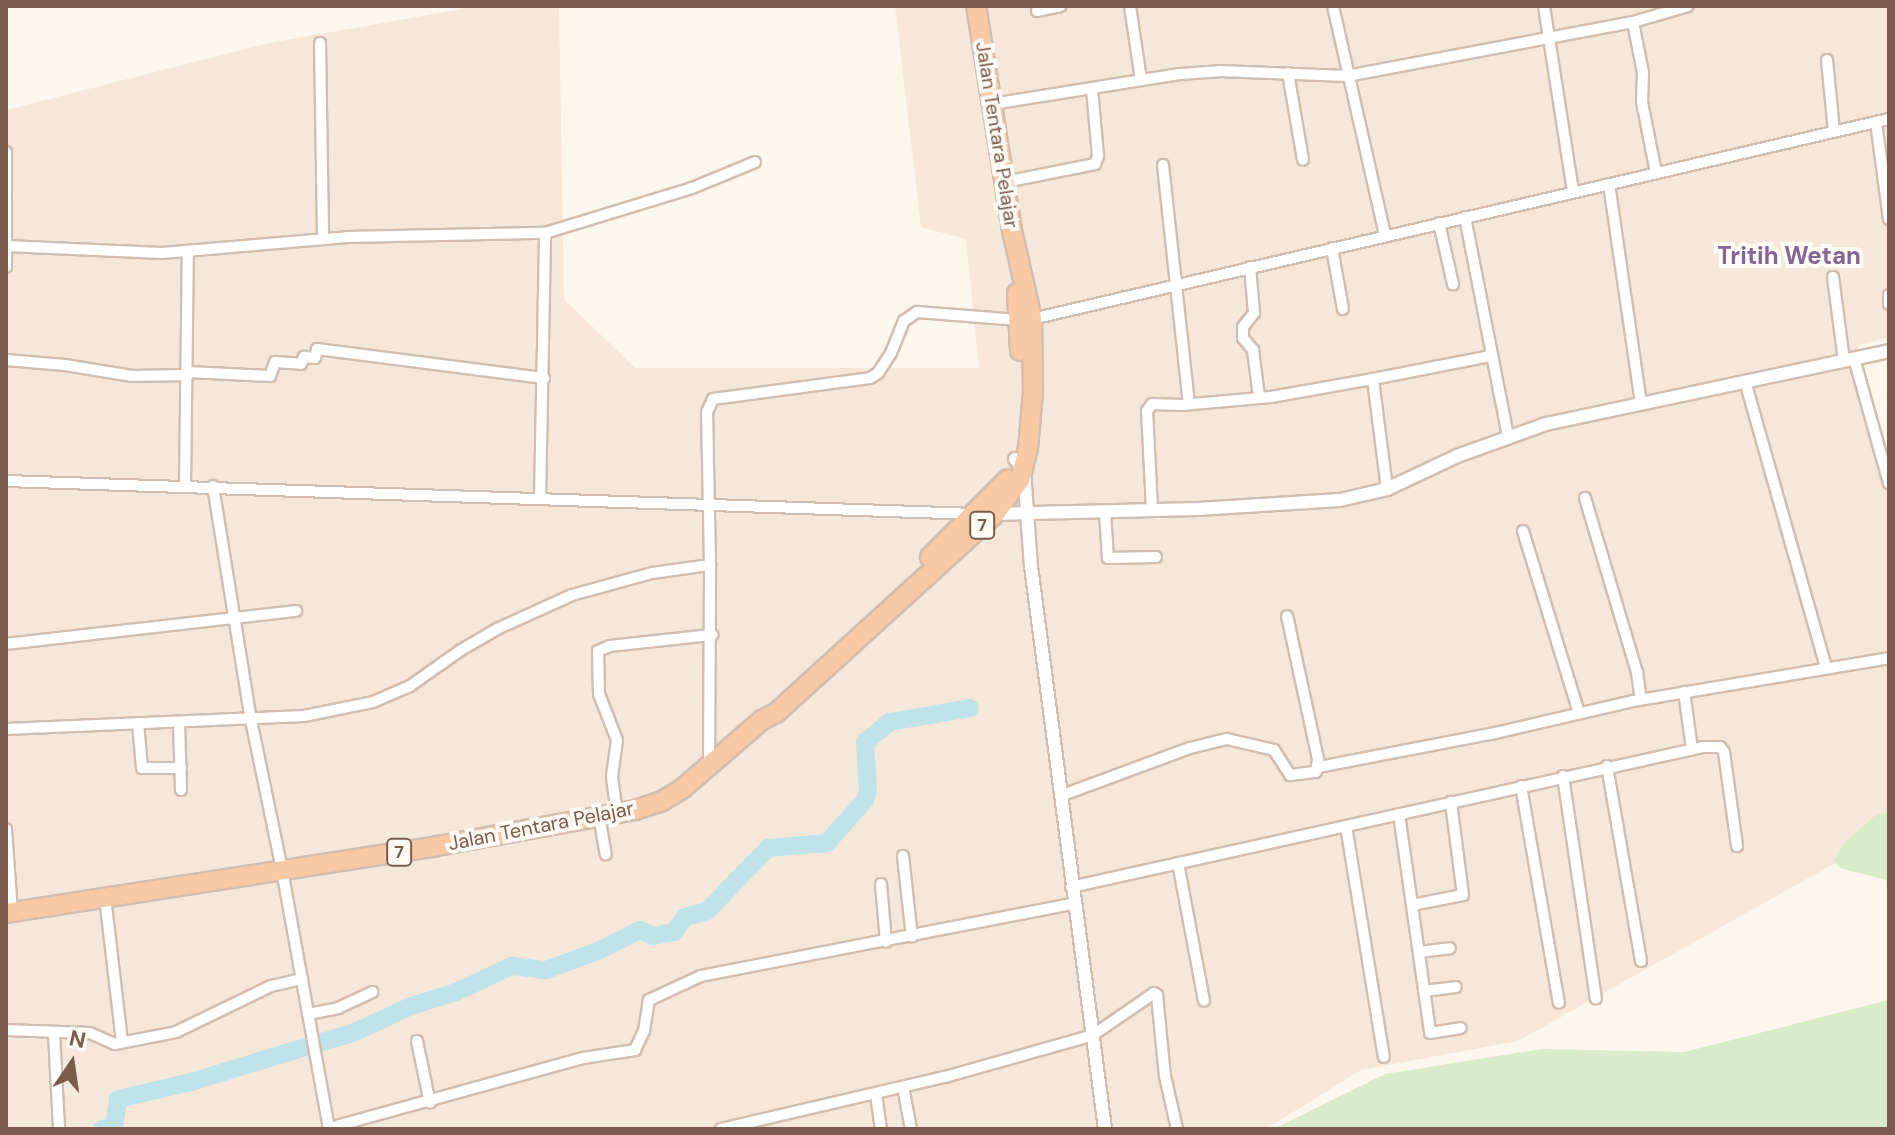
<!DOCTYPE html>
<html>
<head>
<meta charset="utf-8">
<style>
  body { margin:0 }
  #map { position:relative; width:1895px; height:1135px; overflow:hidden; background:#fdf6ec; font-family:"DM Sans",sans-serif }
  div>[style] { position:absolute }
  [style*='--x'] { left:calc(var(--x)*1px); top:calc(var(--y)*1px); width:calc(var(--w)*1px); rotate:calc(var(--a)*1deg) }
  .residential>* { inset:0; background:#f5e8da }
  .green>* { inset:0; background:#d8ecc9 }
  .river>* { height:18px; margin:-9px; padding:0 9px; transform-origin:9px; border-radius:9px; background:#bfe3e8 }
  .roads { filter:drop-shadow(2px 0 #d1beb0) drop-shadow(-2px 0 #d1beb0) drop-shadow(0 2px #d1beb0) drop-shadow(0 -2px #d1beb0) }
  .minor>* { height:10px; margin:-5px; padding:0 5px; transform-origin:5px; border-radius:5px; background:#fff }
  .tertiary>* { height:12px; margin:-6px; padding:0 6px; transform-origin:6px; border-radius:6px; background:#fff }
  .trunk>* { height:18px; margin:-9px; padding:0 9px; transform-origin:9px; border-radius:9px; background:#f9c8a4 }
  span { translate:-50% -50%; white-space:nowrap; text-align:center; line-height:1.15; -webkit-text-stroke:8px #fffaf3; paint-order:stroke }
  .shield-label span { padding:2px 6px; background:#fffaf3; border:2px solid; border-radius:6px; -webkit-text-stroke-width:0 }
  .shield-label { font-size:18px; color:#7a5c4d; font-weight:700 }
  .street-label { font-size:20px; color:#7a5c4d }
  .quarter-label { font-size:24px; color:#846695; font-weight:700 }
  .frame { position:absolute; inset:0; border:8px solid #7a5c4d; pointer-events:none }
  .north { position:absolute; left:32px; top:1023px; width:80px; height:80px; -webkit-text-stroke:6px #fffaf3; paint-order:stroke; rotate:13deg; font-size:22px; font-weight:700; line-height:32px; text-align:center; color:#7a5c4d }
  .north::after { content:''; display:block; margin:auto; width:28px; height:36px; background:#7a5c4d; clip-path:polygon(50% 0,100% 100%,50% 72%,0 100%) }
</style>
</head>
<body>
<div id="map">
  <div class="residential">
    <i style="clip-path:polygon(479px 6px,559px 6px,564px 299px,635px 368px,979px 368px,966px 239px,921px 227px,895px 6px,1889px 6px,1889px 338px,1858px 345px,1889px 461px,1889px 833px,1518px 1041px,1361px 1070px,1266px 1129px,6px 1129px,6px 110px,269px 43px)"></i>
  </div>
  <div class="green">
    <i style="clip-path:polygon(1889px 812px,1889px 881px,1840px 868px,1834px 861px,1845px 842px,1876px 815px)"></i>
    <i style="clip-path:polygon(1889px 1000px,1889px 1129px,1274px 1129px,1385px 1074px,1542px 1049px,1684px 1052px)"></i>
  </div>
  <div class="river">
    <i style="--x:322;--y:1042;--w:32;--a:-16"></i>
    <i style="--x:353;--y:1033;--w:64;--a:-25"></i>
    <i style="--x:411;--y:1006;--w:47;--a:-17.3"></i>
    <i style="--x:456;--y:992;--w:62;--a:-24.9"></i>
    <i style="--x:512;--y:966;--w:34;--a:7"></i>
    <i style="--x:546;--y:970;--w:55;--a:-20.1"></i>
    <i style="--x:598;--y:951;--w:47;--a:-26.6"></i>
    <i style="--x:640;--y:930;--w:14;--a:25"></i>
    <i style="--x:653;--y:936;--w:21;--a:-11"></i>
    <i style="--x:674;--y:932;--w:19;--a:-54"></i>
    <i style="--x:685;--y:917;--w:23;--a:-15"></i>
    <i style="--x:707;--y:911;--w:88;--a:-45.9"></i>
    <i style="--x:768;--y:848;--w:59;--a:-4.8"></i>
    <i style="--x:827;--y:843;--w:57;--a:-48.5"></i>
    <i style="--x:865;--y:800;--w:10;--a:-73"></i>
    <i style="--x:868;--y:790;--w:48;--a:-93.6"></i>
    <i style="--x:865;--y:742;--w:32;--a:-39"></i>
    <i style="--x:890;--y:722;--w:81;--a:-9.9"></i>
    <i style="--x:102;--y:1129;--w:12;--a:-5"></i>
    <i style="--x:114;--y:1128;--w:29;--a:-82"></i>
    <i style="--x:118;--y:1099;--w:75;--a:-13.1"></i>
    <i style="--x:191;--y:1082;--w:127;--a:-17"></i>
  </div>
  <div class="roads">
    <div class="minor">
      <i style="--x:1130;--y:6;--w:75;--a:81.5"></i>
      <i style="--x:1333;--y:6;--w:235;--a:77.2"></i>
      <i style="--x:1544;--y:6;--w:188;--a:81.1"></i>
      <i style="--x:1037;--y:11;--w:24;--a:-12"></i>
      <i style="--x:1633;--y:22;--w:52;--a:78.9"></i>
      <i style="--x:1643;--y:73;--w:29;--a:92"></i>
      <i style="--x:1642;--y:102;--w:72;--a:78.8"></i>
      <i style="--x:320;--y:43;--w:195;--a:89.1"></i>
      <i style="--x:1827;--y:60;--w:72;--a:84.4"></i>
      <i style="--x:1288;--y:73;--w:88;--a:80.2"></i>
      <i style="--x:992;--y:104;--w:190;--a:-9.1"></i>
      <i style="--x:1180;--y:74;--w:39;--a:-4"></i>
      <i style="--x:1219;--y:71;--w:128;--a:2.2"></i>
      <i style="--x:1347;--y:76;--w:291;--a:-10.7"></i>
      <i style="--x:1633;--y:22;--w:57;--a:-16.2"></i>
      <i style="--x:1876;--y:122;--w:98;--a:82.4"></i>
      <i style="--x:1163;--y:165;--w:240;--a:83.8"></i>
      <i style="--x:1005;--y:182;--w:92;--a:-11.3"></i>
      <i style="--x:1095;--y:164;--w:9;--a:-69"></i>
      <i style="--x:1098;--y:156;--w:67;--a:-95.1"></i>
      <i style="--x:1609;--y:184;--w:221;--a:81.7"></i>
      <i style="--x:6;--y:193;--w:41;--a:-90"></i>
      <i style="--x:6;--y:197;--w:70;--a:90"></i>
      <i style="--x:1465;--y:217;--w:223;--a:78.9"></i>
      <i style="--x:1439;--y:223;--w:63;--a:77.1"></i>
      <i style="--x:6;--y:246;--w:156;--a:2.6"></i>
      <i style="--x:162;--y:253;--w:186;--a:-4.9"></i>
      <i style="--x:347;--y:237;--w:198;--a:-1.2"></i>
      <i style="--x:545;--y:233;--w:154;--a:-17"></i>
      <i style="--x:692;--y:188;--w:68;--a:-22.4"></i>
      <i style="--x:1332;--y:248;--w:62;--a:79.8"></i>
      <i style="--x:1250;--y:267;--w:46;--a:85"></i>
      <i style="--x:1254;--y:313;--w:18;--a:128"></i>
      <i style="--x:1243;--y:327;--w:11;--a:90"></i>
      <i style="--x:1243;--y:338;--w:16;--a:50"></i>
      <i style="--x:1253;--y:350;--w:47;--a:82.7"></i>
      <i style="--x:1833;--y:277;--w:84;--a:82.5"></i>
      <i style="--x:1889;--y:295;--w:9;--a:90"></i>
      <i style="--x:1032;--y:319;--w:880;--a:-13.14"></i>
      <i style="--x:1854;--y:358;--w:130;--a:74.4"></i>
      <i style="--x:6;--y:360;--w:59;--a:4.8"></i>
      <i style="--x:65;--y:365;--w:68;--a:9.3"></i>
      <i style="--x:132;--y:376;--w:56;--a:-1"></i>
      <i style="--x:188;--y:372;--w:82;--a:2.8"></i>
      <i style="--x:270;--y:376;--w:15;--a:-70"></i>
      <i style="--x:275;--y:362;--w:26;--a:4"></i>
      <i style="--x:301;--y:364;--w:8;--a:-67"></i>
      <i style="--x:304;--y:357;--w:11;--a:5"></i>
      <i style="--x:315;--y:358;--w:9;--a:-77"></i>
      <i style="--x:317;--y:349;--w:229;--a:7.3"></i>
      <i style="--x:1745;--y:381;--w:298;--a:74.2"></i>
      <i style="--x:6;--y:481;--w:969;--a:1.95"></i>
      <i style="--x:185;--y:486;--w:234;--a:-89.3"></i>
      <i style="--x:213;--y:486;--w:237;--a:80.8"></i>
      <i style="--x:251;--y:720;--w:153;--a:78.3"></i>
      <i style="--x:282;--y:870;--w:263;--a:79.7"></i>
      <i style="--x:1387;--y:489;--w:111;--a:-97.3"></i>
      <i style="--x:1373;--y:379;--w:119;--a:-11.1"></i>
      <i style="--x:1585;--y:498;--w:182;--a:73.4"></i>
      <i style="--x:1637;--y:672;--w:27;--a:82"></i>
      <i style="--x:540;--y:499;--w:266;--a:-88.9"></i>
      <i style="--x:1152;--y:509;--w:98;--a:-92.9"></i>
      <i style="--x:1147;--y:411;--w:9;--a:-54"></i>
      <i style="--x:1152;--y:404;--w:30;--a:2"></i>
      <i style="--x:1182;--y:405;--w:89;--a:-5.1"></i>
      <i style="--x:1271;--y:397;--w:104;--a:-10"></i>
      <i style="--x:1105;--y:512;--w:46;--a:86.3"></i>
      <i style="--x:1108;--y:558;--w:48;--a:-1.2"></i>
      <i style="--x:1523;--y:531;--w:190;--a:72.9"></i>
      <i style="--x:6;--y:644;--w:292;--a:-6.5"></i>
      <i style="--x:1684;--y:692;--w:58;--a:82"></i>
      <i style="--x:179;--y:722;--w:68;--a:88.3"></i>
      <i style="--x:138;--y:723;--w:45;--a:84.9"></i>
      <i style="--x:142;--y:768;--w:39;--a:0"></i>
      <i style="--x:6;--y:729;--w:298;--a:-2.5"></i>
      <i style="--x:304;--y:716;--w:70;--a:-11.5"></i>
      <i style="--x:373;--y:702;--w:40;--a:-23.4"></i>
      <i style="--x:410;--y:686;--w:62;--a:-35.2"></i>
      <i style="--x:461;--y:650;--w:42;--a:-30.3"></i>
      <i style="--x:497;--y:629;--w:82;--a:-24.4"></i>
      <i style="--x:572;--y:595;--w:83;--a:-15.4"></i>
      <i style="--x:652;--y:573;--w:59;--a:-7.9"></i>
      <i style="--x:710;--y:565;--w:153;--a:-91.1"></i>
      <i style="--x:707;--y:412;--w:14;--a:-65"></i>
      <i style="--x:713;--y:399;--w:158;--a:-7.6"></i>
      <i style="--x:870;--y:378;--w:9;--a:-32"></i>
      <i style="--x:878;--y:373;--w:24;--a:-57"></i>
      <i style="--x:891;--y:353;--w:35;--a:-68"></i>
      <i style="--x:904;--y:321;--w:16;--a:-35"></i>
      <i style="--x:917;--y:312;--w:102;--a:4.5"></i>
      <i style="--x:1607;--y:766;--w:198;--a:80.1"></i>
      <i style="--x:709;--y:767;--w:202;--a:-89.7"></i>
      <i style="--x:1319;--y:767;--w:175;--a:-10.9"></i>
      <i style="--x:1491;--y:734;--w:146;--a:-13.1"></i>
      <i style="--x:1633;--y:701;--w:260;--a:-9.5"></i>
      <i style="--x:1563;--y:776;--w:225;--a:81.6"></i>
      <i style="--x:1521;--y:786;--w:220;--a:80.1"></i>
      <i style="--x:1060;--y:796;--w:139;--a:-20.3"></i>
      <i style="--x:1190;--y:748;--w:38;--a:-14"></i>
      <i style="--x:1227;--y:739;--w:48;--a:13.2"></i>
      <i style="--x:1274;--y:750;--w:30;--a:57"></i>
      <i style="--x:1290;--y:775;--w:26;--a:-7"></i>
      <i style="--x:1316;--y:772;--w:13;--a:-81"></i>
      <i style="--x:1318;--y:759;--w:146;--a:-102.2"></i>
      <i style="--x:617;--y:813;--w:37;--a:-98"></i>
      <i style="--x:612;--y:776;--w:36;--a:-82"></i>
      <i style="--x:617;--y:740;--w:49;--a:-111.4"></i>
      <i style="--x:599;--y:694;--w:43;--a:-91.3"></i>
      <i style="--x:598;--y:651;--w:13;--a:-23"></i>
      <i style="--x:610;--y:646;--w:103;--a:-6.2"></i>
      <i style="--x:1399;--y:814;--w:221;--a:81.9"></i>
      <i style="--x:1430;--y:1033;--w:31;--a:-9"></i>
      <i style="--x:599;--y:816;--w:39;--a:80"></i>
      <i style="--x:1346;--y:826;--w:234;--a:80.7"></i>
      <i style="--x:6;--y:829;--w:83;--a:85.9"></i>
      <i style="--x:903;--y:856;--w:81;--a:83.7"></i>
      <i style="--x:1178;--y:863;--w:140;--a:79.3"></i>
      <i style="--x:881;--y:884;--w:58;--a:85.1"></i>
      <i style="--x:1071;--y:887;--w:647;--a:-12.49"></i>
      <i style="--x:1703;--y:747;--w:17;--a:0"></i>
      <i style="--x:1720;--y:747;--w:6;--a:51"></i>
      <i style="--x:1724;--y:752;--w:95;--a:82.1"></i>
      <i style="--x:105;--y:897;--w:146;--a:83.3"></i>
      <i style="--x:1412;--y:905;--w:52;--a:-11.1"></i>
      <i style="--x:1463;--y:895;--w:94;--a:-97.4"></i>
      <i style="--x:1419;--y:952;--w:31;--a:-7"></i>
      <i style="--x:1424;--y:991;--w:32;--a:-7"></i>
      <i style="--x:308;--y:1014;--w:31;--a:-11"></i>
      <i style="--x:338;--y:1008;--w:38;--a:-25"></i>
      <i style="--x:6;--y:1030;--w:84;--a:2"></i>
      <i style="--x:90;--y:1033;--w:27;--a:24"></i>
      <i style="--x:115;--y:1044;--w:62;--a:-11.1"></i>
      <i style="--x:176;--y:1032;--w:106;--a:-25.8"></i>
      <i style="--x:271;--y:986;--w:32;--a:-13"></i>
      <i style="--x:54;--y:1033;--w:96;--a:87"></i>
      <i style="--x:417;--y:1041;--w:63;--a:78.2"></i>
      <i style="--x:903;--y:1087;--w:43;--a:79.2"></i>
      <i style="--x:876;--y:1094;--w:35;--a:82"></i>
      <i style="--x:329;--y:1128;--w:263;--a:-15.4"></i>
      <i style="--x:583;--y:1058;--w:53;--a:-8.7"></i>
      <i style="--x:635;--y:1050;--w:21;--a:-65"></i>
      <i style="--x:644;--y:1031;--w:31;--a:-81"></i>
      <i style="--x:649;--y:1000;--w:57;--a:-24.8"></i>
      <i style="--x:701;--y:976;--w:379;--a:-11"></i>
      <i style="--x:721;--y:1129;--w:230;--a:-13.1"></i>
      <i style="--x:945;--y:1077;--w:154;--a:-15.8"></i>
      <i style="--x:1093;--y:1035;--w:74;--a:-34.5"></i>
      <i style="--x:1154;--y:993;--w:4;--a:34"></i>
      <i style="--x:1157;--y:995;--w:81;--a:84.4"></i>
      <i style="--x:1165;--y:1076;--w:54;--a:77.2"></i>
    </div>
    <div class="tertiary">
      <i style="--x:1015;--y:459;--w:15;--a:53"></i>
      <i style="--x:1024;--y:471;--w:95;--a:85.8"></i>
      <i style="--x:1031;--y:566;--w:568;--a:82.51"></i>
      <i style="--x:991;--y:514;--w:207;--a:-1.4"></i>
      <i style="--x:1198;--y:509;--w:142;--a:-3.6"></i>
      <i style="--x:1340;--y:500;--w:48;--a:-13.2"></i>
      <i style="--x:1387;--y:489;--w:77;--a:-25.2"></i>
      <i style="--x:1457;--y:456;--w:95;--a:-19.8"></i>
      <i style="--x:1546;--y:424;--w:351;--a:-12"></i>
    </div>
    <div class="trunk">
      <i style="--x:1017;--y:293;--w:58;--a:87"></i>
      <i style="--x:930;--y:557;--w:110;--a:-45"></i>
      <i style="--x:6;--y:913;--w:436;--a:-8.8"></i>
      <i style="--x:437;--y:846;--w:201;--a:-10.3"></i>
      <i style="--x:635;--y:810;--w:28;--a:-18"></i>
      <i style="--x:662;--y:801;--w:23;--a:-31"></i>
      <i style="--x:682;--y:789;--w:106;--a:-40.8"></i>
      <i style="--x:762;--y:720;--w:16;--a:-27"></i>
      <i style="--x:776;--y:713;--w:296;--a:-42.3"></i>
      <i style="--x:995;--y:514;--w:42;--a:-53.7"></i>
      <i style="--x:1020;--y:480;--w:32;--a:-76"></i>
      <i style="--x:1028;--y:449;--w:57;--a:-85"></i>
      <i style="--x:1033;--y:392;--w:73;--a:-90.8"></i>
      <i style="--x:1032;--y:319;--w:91;--a:-102.7"></i>
      <i style="--x:1012;--y:230;--w:227;--a:-99.1"></i>
    </div>
  </div>
  <div class="shield-label">
    <span style="left:982px;top:525px">7</span>
    <span style="left:399px;top:852px">7</span>
  </div>
  <div class="street-label">
    <span style="left:997px;top:135px;rotate:81deg">Jalan Tentara Pelajar</span>
    <span style="left:541px;top:826px;rotate:-11deg">Jalan Tentara Pelajar</span>
  </div>
  <div class="quarter-label">
    <span style="left:1789px;top:256px">Tritih Wetan</span>
  </div>
  <div class="frame"></div>
  <div class="north">N</div>
</div>
</body>
</html>
